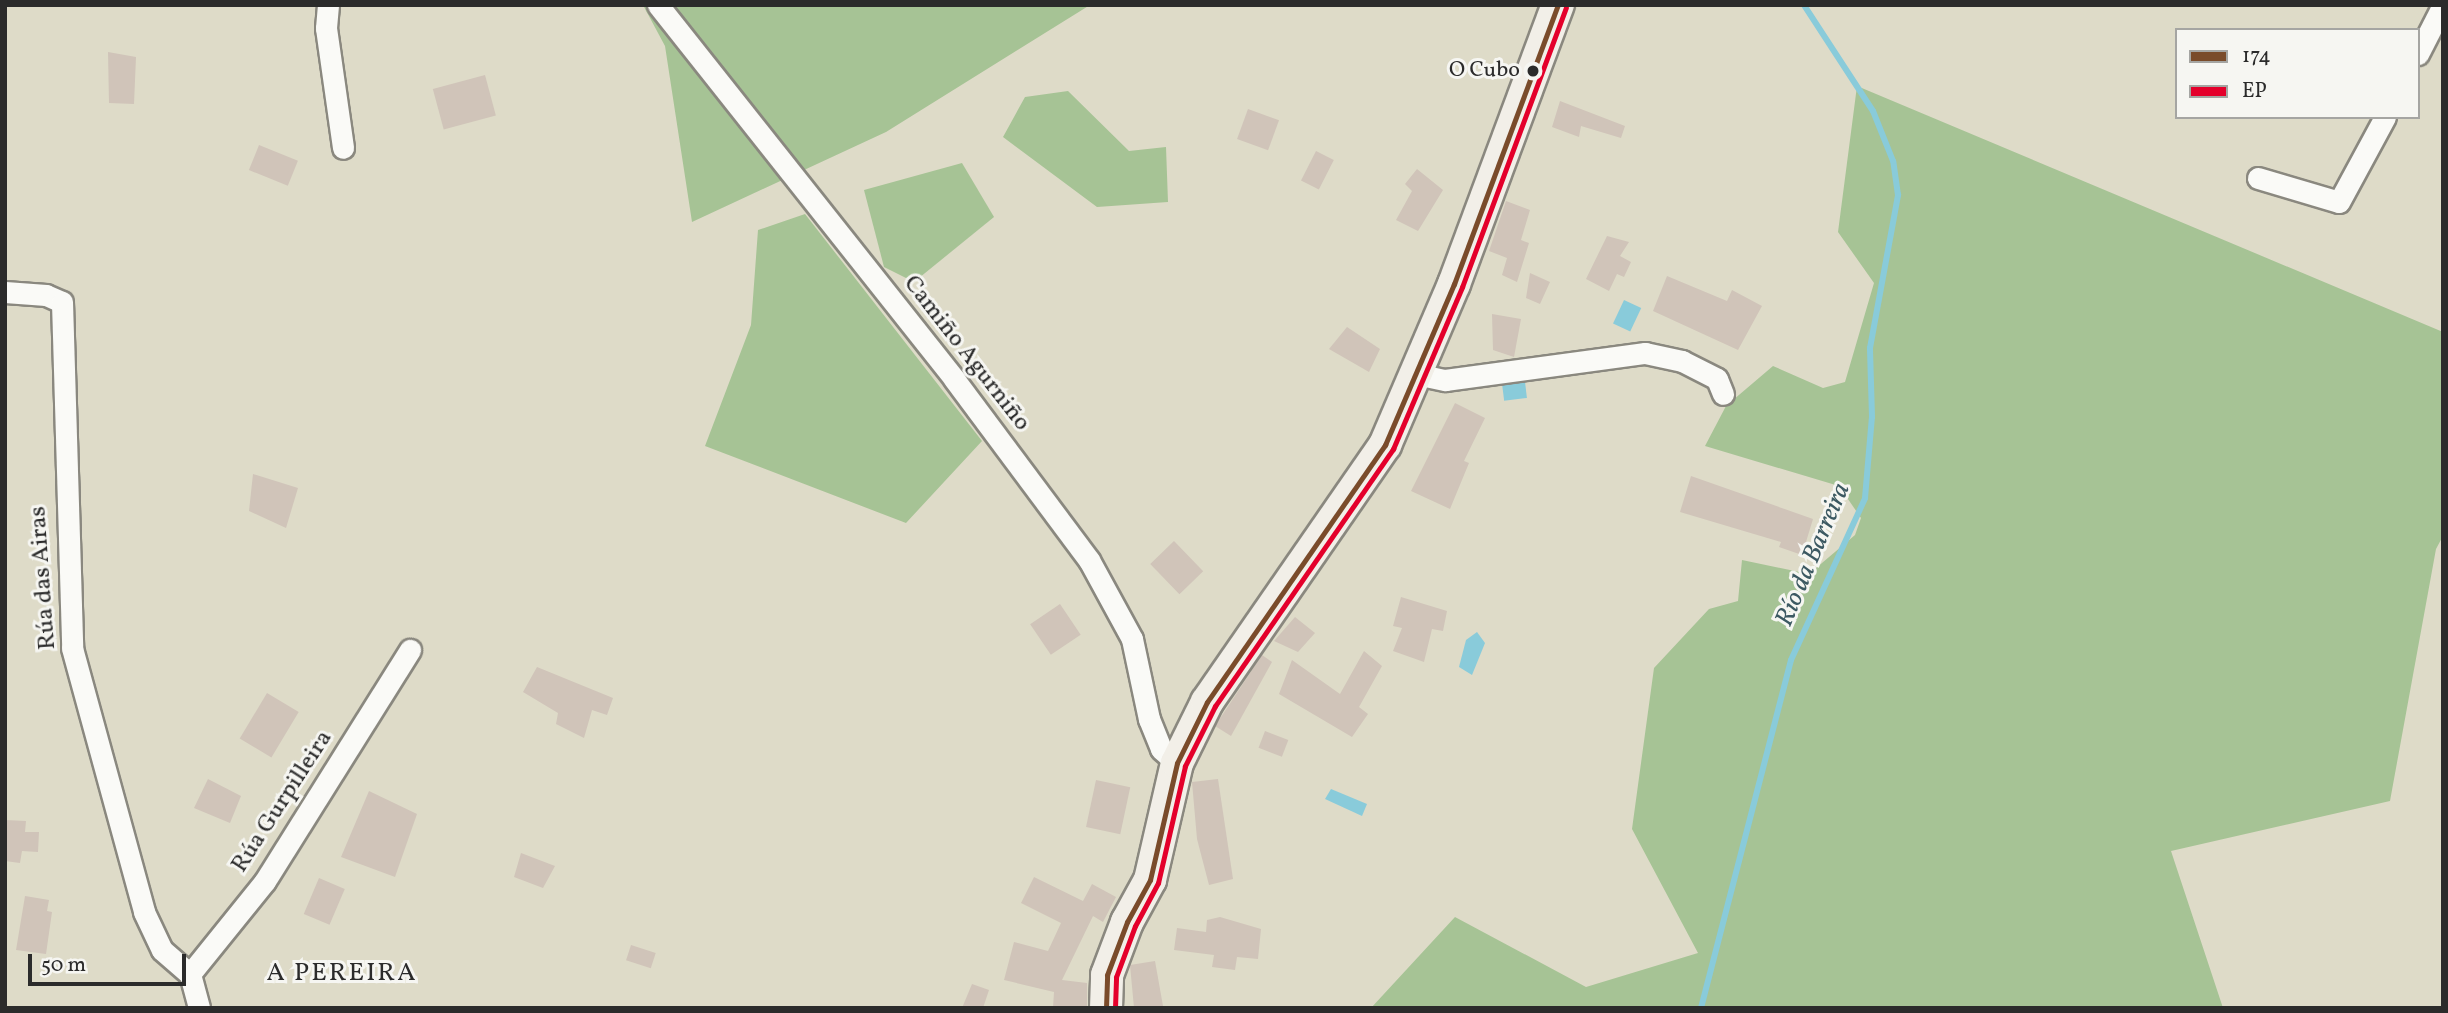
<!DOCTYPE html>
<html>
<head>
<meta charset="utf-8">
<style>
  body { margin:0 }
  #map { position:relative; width:2448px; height:1013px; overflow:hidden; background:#dedbc8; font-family:Vollkorn,serif }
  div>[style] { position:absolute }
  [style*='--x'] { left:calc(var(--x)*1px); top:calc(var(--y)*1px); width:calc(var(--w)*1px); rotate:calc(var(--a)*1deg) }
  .forest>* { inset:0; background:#a6c395 }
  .water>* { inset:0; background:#89cbda; transform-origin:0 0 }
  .stream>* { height:6px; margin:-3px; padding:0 3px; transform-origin:3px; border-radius:3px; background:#89cbda }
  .building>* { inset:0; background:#d0c4b9; transform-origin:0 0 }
  .roads { filter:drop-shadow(2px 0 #8a887f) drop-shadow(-2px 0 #8a887f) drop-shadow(0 2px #8a887f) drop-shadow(0 -2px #8a887f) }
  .minor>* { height:21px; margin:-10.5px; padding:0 10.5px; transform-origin:10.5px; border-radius:10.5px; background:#fafaf7 }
  .secondary>* { height:32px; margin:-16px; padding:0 16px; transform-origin:16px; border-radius:16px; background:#f2efe8 }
  .bus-1>* { height:5px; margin:-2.5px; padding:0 2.5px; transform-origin:2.5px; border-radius:2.5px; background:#7a4b2a }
  .bus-2>* { height:5px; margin:-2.5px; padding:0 2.5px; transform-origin:2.5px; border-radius:2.5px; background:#e4002b }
  .dots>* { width:19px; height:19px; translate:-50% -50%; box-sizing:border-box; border:4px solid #f6f6f2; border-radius:50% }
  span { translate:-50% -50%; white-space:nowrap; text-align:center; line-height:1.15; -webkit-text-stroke:6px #f6f6f2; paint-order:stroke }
  .bus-label { font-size:22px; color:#2b2b2b }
  .right { translate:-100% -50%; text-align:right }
  .street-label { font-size:24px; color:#2b2b2b }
  .water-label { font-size:26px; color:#3c5962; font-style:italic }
  .neighbourhood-label { font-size:26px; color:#2b2b2b; letter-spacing:2px }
  .frame { position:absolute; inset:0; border:7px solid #2b2b2b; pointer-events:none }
  .legend { position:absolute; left:2175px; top:28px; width:245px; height:91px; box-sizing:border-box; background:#f6f6f2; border:2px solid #a5a5a2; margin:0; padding:9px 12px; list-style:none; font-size:21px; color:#2b2b2b }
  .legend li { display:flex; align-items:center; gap:14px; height:35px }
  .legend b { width:35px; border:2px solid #a5a5a2 }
  .scale { position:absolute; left:28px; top:954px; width:158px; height:32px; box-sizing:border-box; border:4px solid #2b2b2b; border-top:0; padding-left:9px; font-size:21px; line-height:24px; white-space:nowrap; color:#2b2b2b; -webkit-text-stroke:5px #f6f6f2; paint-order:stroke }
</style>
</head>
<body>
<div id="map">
  <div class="forest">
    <i style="clip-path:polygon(643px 5px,1090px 5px,886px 132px,692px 222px,665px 46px)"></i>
    <i style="clip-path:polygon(1857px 86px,2443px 332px,2443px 536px,2436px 549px,2390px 801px,2171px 851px,2223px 1008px,1371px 1008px,1455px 917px,1586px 987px,1698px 953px,1632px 829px,1654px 668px,1709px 609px,1738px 601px,1742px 560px,1809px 574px,1855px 535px,1861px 518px,1839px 486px,1705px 446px,1726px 406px,1773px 366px,1823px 388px,1845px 382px,1874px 283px,1838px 232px)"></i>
    <i style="clip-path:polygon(1068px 91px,1129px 151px,1166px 147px,1168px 202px,1097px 207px,1003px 137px,1025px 97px)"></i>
    <i style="clip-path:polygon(962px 163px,994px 217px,914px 282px,884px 267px,864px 190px)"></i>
    <i style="clip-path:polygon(805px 214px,982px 441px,906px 523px,705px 446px,751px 325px,758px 230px)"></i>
  </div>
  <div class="water">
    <i style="left:1624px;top:300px;width:19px;height:26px;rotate:25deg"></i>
    <i style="left:1525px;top:382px;width:16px;height:23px;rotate:83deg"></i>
    <i style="clip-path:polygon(1477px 632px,1485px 643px,1472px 675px,1459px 667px,1466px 640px)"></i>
    <i style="clip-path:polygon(1331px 789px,1367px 804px,1362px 816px,1325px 799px)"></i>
  </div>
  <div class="stream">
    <i style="--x:1701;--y:1008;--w:359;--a:-75.5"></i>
    <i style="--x:1791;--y:660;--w:178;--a:-65.4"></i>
    <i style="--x:1865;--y:498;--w:81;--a:-85.1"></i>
    <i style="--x:1872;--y:417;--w:69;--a:-91.7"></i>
    <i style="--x:1870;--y:348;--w:156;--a:-79.6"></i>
    <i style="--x:1898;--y:195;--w:34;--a:-98"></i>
    <i style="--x:1893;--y:161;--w:54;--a:-111.8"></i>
    <i style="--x:1873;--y:111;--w:126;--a:-123.1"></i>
  </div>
  <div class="building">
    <i style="clip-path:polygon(108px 52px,136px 57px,134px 104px,109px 103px)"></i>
    <i style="left:485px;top:75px;width:42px;height:54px;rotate:75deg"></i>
    <i style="clip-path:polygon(1560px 101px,1625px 126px,1621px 138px,1581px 126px,1579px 137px,1552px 127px)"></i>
    <i style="left:1248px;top:109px;width:33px;height:32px;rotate:20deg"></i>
    <i style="left:259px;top:145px;width:42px;height:27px;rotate:22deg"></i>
    <i style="left:1316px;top:151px;width:20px;height:33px;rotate:27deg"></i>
    <i style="clip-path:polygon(1417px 169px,1443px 190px,1418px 231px,1396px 220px,1412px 191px,1405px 184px)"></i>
    <i style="clip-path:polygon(1506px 201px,1530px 210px,1521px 240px,1529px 243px,1517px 282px,1502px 275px,1507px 258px,1489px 251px)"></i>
    <i style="clip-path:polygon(1607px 236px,1629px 242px,1620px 256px,1631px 262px,1624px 277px,1617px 274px,1609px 291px,1586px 279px)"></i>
    <i style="clip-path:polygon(1530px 273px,1550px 282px,1540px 304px,1526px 298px)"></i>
    <i style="clip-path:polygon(1667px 276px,1727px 301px,1732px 290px,1762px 306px,1738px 350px,1653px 311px)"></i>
    <i style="clip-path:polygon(1492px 314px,1521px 319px,1514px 357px,1493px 350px)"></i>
    <i style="clip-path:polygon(1347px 327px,1380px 349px,1369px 372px,1329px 349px)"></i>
    <i style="clip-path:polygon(1455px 403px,1485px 418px,1464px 461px,1469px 463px,1450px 509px,1411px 491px)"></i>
    <i style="clip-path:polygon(253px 474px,298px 488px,286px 528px,249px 511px)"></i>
    <i style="clip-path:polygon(1691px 476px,1813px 519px,1802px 555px,1779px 547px,1781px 542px,1680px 512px)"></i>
    <i style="left:1174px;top:541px;width:42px;height:33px;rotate:46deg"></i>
    <i style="clip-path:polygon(1401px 597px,1447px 611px,1443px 631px,1432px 629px,1424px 662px,1393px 651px,1402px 628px,1393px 626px)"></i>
    <i style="left:1060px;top:604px;width:37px;height:36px;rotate:56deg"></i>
    <i style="clip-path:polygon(1295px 617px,1315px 633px,1298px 652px,1274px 641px)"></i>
    <i style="clip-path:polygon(1364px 651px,1382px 666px,1359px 707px,1368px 714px,1352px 737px,1279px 694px,1292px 660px,1340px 694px)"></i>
    <i style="clip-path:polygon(1262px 655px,1272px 662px,1231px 736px,1215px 726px)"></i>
    <i style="clip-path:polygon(537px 667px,613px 698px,607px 715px,592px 710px,584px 738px,556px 724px,558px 713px,523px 692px)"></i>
    <i style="left:267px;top:693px;width:37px;height:53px;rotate:31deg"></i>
    <i style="left:1265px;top:731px;width:25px;height:18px;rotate:21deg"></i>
    <i style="clip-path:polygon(208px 779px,241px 796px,230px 823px,194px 808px)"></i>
    <i style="clip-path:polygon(1218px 779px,1233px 879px,1209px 885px,1197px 839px,1192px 782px)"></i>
    <i style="left:1096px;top:780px;width:35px;height:48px;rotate:12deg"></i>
    <i style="clip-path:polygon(369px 791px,417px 814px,395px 877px,341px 857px)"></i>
    <i style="clip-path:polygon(5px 820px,26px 821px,25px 832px,39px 832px,38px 852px,22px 851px,20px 863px,5px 861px)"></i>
    <i style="clip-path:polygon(521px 853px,555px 866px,543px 888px,514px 877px)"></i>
    <i style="clip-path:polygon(1034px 877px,1083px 901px,1092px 884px,1116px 897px,1103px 922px,1093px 916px,1062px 980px,1087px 983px,1087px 1008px,1053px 1008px,1054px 992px,1004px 980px,1014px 942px,1048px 951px,1061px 923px,1021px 903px)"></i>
    <i style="left:319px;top:878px;width:28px;height:39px;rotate:23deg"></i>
    <i style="clip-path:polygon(25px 896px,49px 900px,47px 911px,52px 912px,46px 954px,16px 950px)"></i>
    <i style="clip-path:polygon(1220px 917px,1261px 929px,1258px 959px,1237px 957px,1235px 970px,1212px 967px,1214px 955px,1174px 950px,1177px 928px,1206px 932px,1207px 920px)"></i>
    <i style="left:631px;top:945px;width:26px;height:16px;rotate:18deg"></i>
    <i style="clip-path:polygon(1155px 961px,1163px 1006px,1134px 1008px,1130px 965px)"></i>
    <i style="clip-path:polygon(972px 984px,989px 990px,983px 1008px,962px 1008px)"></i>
  </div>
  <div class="roads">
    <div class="minor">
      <i style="--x:328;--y:5;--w:23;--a:95"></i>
      <i style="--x:326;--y:28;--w:121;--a:81.9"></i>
      <i style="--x:658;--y:5;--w:477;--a:51.6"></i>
      <i style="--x:954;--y:379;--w:226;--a:53.3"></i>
      <i style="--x:1089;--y:560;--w:90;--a:61.4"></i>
      <i style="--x:1132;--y:639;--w:82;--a:78"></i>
      <i style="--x:1149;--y:719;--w:32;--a:68"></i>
      <i style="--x:1161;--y:749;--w:21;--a:41"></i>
      <i style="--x:2418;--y:54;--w:55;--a:-63"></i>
      <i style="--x:2258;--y:178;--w:84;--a:16.5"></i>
      <i style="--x:2339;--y:202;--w:97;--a:-61.6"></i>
      <i style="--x:5;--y:292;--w:41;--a:4.2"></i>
      <i style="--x:46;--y:295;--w:17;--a:24"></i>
      <i style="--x:62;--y:302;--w:346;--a:88.3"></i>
      <i style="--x:72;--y:648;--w:274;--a:74.7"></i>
      <i style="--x:144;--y:912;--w:42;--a:64.7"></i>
      <i style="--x:162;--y:950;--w:37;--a:41"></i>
      <i style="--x:190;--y:974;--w:35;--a:75"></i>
      <i style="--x:1416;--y:374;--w:30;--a:12"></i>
      <i style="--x:1445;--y:380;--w:202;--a:-7.7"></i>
      <i style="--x:1645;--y:353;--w:38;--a:12"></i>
      <i style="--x:1682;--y:361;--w:39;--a:27"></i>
      <i style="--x:1717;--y:379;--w:16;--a:68"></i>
      <i style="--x:190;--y:974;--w:119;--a:-51.1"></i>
      <i style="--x:265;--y:881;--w:273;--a:-57.9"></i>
    </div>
    <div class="secondary">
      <i style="--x:1106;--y:1008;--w:33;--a:-88"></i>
      <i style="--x:1107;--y:975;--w:57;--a:-69.3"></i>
      <i style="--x:1127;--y:922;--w:48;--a:-61.3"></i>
      <i style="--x:1150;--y:880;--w:120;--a:-77"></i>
      <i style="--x:1177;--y:763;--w:68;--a:-63.8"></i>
      <i style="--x:1207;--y:702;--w:313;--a:-55.3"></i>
      <i style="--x:1385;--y:445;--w:175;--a:-66.8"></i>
      <i style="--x:1454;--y:284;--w:298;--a:-69.6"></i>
    </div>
  </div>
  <div class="bus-1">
    <i style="--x:1106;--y:1008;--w:33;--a:-88"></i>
    <i style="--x:1107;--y:975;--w:57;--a:-69.3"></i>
    <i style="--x:1127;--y:922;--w:48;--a:-61.3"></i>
    <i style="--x:1150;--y:880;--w:120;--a:-77"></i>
    <i style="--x:1177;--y:763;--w:68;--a:-63.8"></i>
    <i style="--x:1207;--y:702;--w:313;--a:-55.3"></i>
    <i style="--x:1385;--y:445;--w:175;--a:-66.8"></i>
    <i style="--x:1454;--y:284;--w:298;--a:-69.6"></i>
  </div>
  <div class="bus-2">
    <i style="--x:1115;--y:1008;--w:31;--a:-88"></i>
    <i style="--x:1116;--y:977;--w:54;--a:-69.6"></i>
    <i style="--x:1135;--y:926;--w:49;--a:-61.9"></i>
    <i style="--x:1158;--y:883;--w:120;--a:-77"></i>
    <i style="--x:1185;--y:766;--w:67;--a:-63.4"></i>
    <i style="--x:1215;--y:706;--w:313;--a:-55.3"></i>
    <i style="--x:1393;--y:449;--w:176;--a:-66.9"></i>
    <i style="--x:1462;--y:287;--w:298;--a:-69.6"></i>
  </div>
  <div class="dots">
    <i style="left:1533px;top:71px;background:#2b2b2b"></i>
  </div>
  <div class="bus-label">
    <span class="right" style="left:1520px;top:71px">O Cubo</span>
  </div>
  <div class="street-label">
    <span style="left:966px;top:354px;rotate:52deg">Camiño Agurniño</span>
    <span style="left:44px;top:578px;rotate:-94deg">Rúa das Airas</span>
    <span style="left:283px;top:802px;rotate:-57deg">Rúa Gurpilleira</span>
  </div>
  <div class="water-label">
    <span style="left:1814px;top:555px;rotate:-67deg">Río da Barreira</span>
  </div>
  <div class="neighbourhood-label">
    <span style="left:342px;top:974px">A PEREIRA</span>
  </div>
  <div class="frame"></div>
  <ul class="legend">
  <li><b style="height:9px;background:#7a4b2a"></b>174</li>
  <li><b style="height:9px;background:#e4002b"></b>EP</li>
  </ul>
  <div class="scale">50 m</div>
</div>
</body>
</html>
